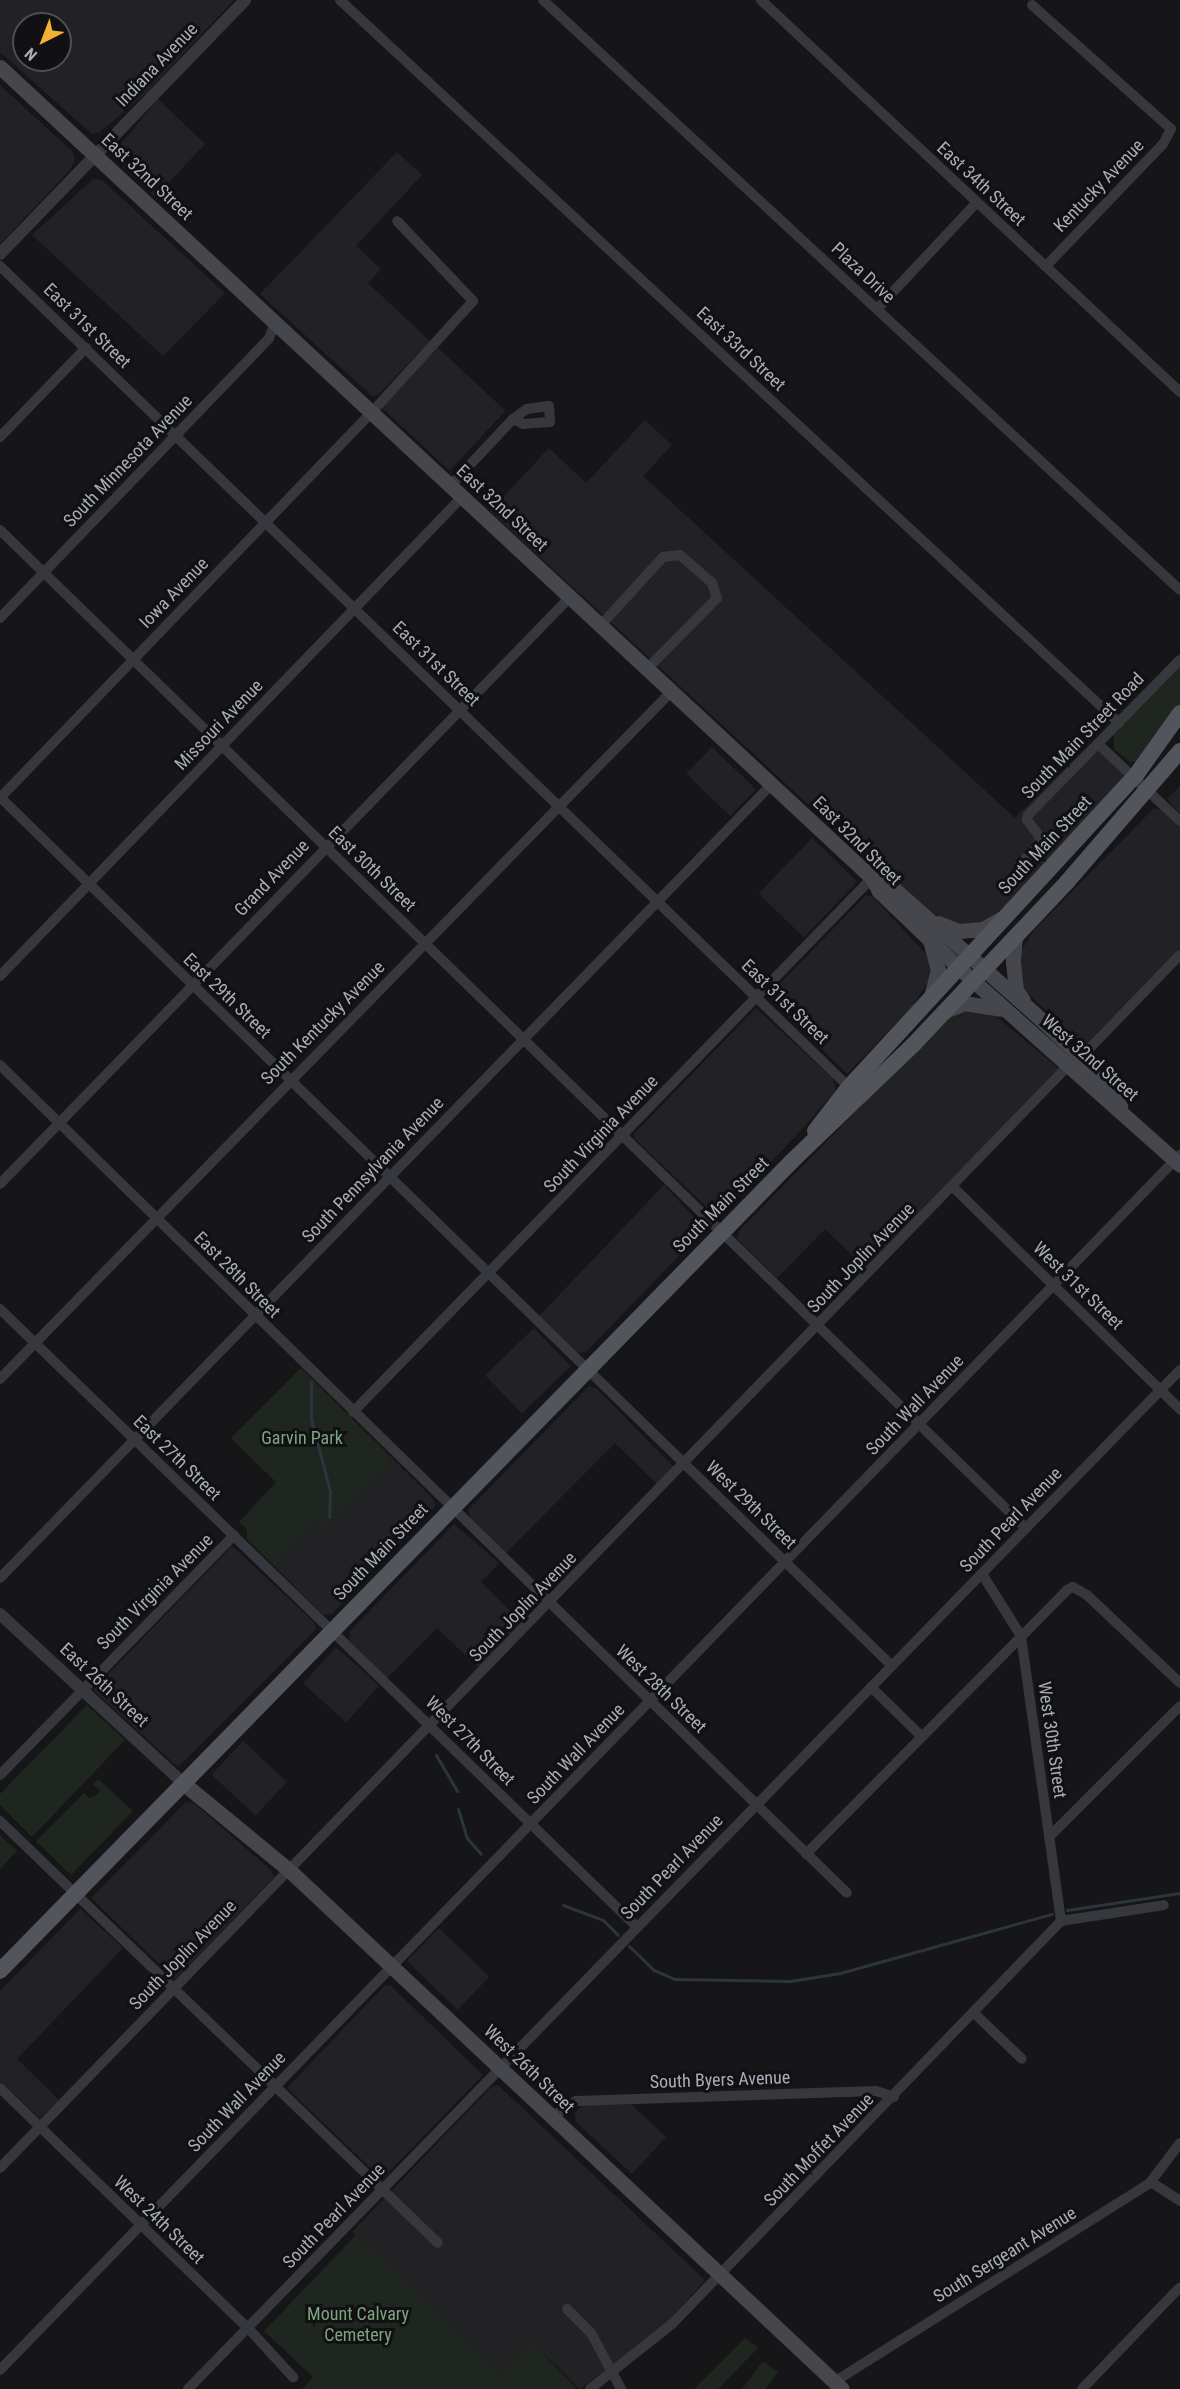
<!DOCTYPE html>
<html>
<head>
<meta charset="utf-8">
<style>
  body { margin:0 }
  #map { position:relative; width:1180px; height:2389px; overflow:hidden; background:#161618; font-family:"Roboto Condensed",sans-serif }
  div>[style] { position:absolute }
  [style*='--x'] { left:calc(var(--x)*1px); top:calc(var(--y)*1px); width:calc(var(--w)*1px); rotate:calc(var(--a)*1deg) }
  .built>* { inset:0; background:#222225; transform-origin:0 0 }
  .green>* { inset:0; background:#1e261f }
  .stream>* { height:3px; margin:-1.5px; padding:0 1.5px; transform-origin:1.5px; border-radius:1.5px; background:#2c353c }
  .minor>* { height:10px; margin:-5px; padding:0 5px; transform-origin:5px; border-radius:5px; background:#37383d }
  .tertiary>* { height:12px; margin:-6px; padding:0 6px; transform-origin:6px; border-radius:6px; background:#37383d }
  .secondary>* { height:15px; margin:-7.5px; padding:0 7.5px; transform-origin:7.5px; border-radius:7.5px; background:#45474d }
  .primary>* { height:16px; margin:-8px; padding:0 8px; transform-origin:8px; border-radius:8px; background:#53555c }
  span { translate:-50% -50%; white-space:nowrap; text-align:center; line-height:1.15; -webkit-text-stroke:6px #111113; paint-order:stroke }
  .street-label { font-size:18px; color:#a8adb8 }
  .park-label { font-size:18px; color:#7fa381 }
  .north { position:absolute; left:12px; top:12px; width:60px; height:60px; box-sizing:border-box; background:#111113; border:2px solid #4d4f55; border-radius:50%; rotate:222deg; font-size:16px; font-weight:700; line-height:24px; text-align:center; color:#a8adb8 }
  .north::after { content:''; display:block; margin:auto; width:21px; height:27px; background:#f2b134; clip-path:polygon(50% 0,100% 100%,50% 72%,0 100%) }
</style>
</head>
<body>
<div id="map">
  <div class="built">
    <i style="clip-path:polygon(evenodd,0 0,234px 0,145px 94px,100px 132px,92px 134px,0 52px,0 0,24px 24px,60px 24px,60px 60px,24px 60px,24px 24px)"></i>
    <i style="clip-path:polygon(0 85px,72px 151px,75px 159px,70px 170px,0 244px)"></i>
    <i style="clip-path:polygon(158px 99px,205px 144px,155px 197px,126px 169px,116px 150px)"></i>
    <i style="clip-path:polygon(397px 152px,422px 175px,356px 246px,381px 269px,368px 283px,430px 341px,378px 395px,372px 396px,260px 294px)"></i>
    <i style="clip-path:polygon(93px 179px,102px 180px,225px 293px,163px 356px,32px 235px)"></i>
    <i style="left:436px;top:346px;width:95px;height:82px;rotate:43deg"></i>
    <i style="clip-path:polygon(645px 420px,672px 445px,643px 476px,1015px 818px,1090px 744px,1122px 772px,1125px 775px,1001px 915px,967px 927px,936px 917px,913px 901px,490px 511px,549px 448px,586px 483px)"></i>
    <i style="left:712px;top:747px;width:61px;height:37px;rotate:44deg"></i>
    <i style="clip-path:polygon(1180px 786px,1180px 814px,1167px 799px)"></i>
    <i style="clip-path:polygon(1154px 808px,1164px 811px,1180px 826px,1180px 948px,1084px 1046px,1021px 987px,1018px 957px,1033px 931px)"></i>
    <i style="left:812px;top:838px;width:63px;height:77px;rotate:44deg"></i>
    <i style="clip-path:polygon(866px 895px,872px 896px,926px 954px,933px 973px,913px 1006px,847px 1074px,768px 996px)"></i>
    <i style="clip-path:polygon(756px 1008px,832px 1078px,836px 1090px,806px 1125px,721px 1214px,715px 1215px,635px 1139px,634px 1134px)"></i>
    <i style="clip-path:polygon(964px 1009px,996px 1016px,1059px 1069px,867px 1270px,825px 1229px,777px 1278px,737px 1238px,739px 1231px,947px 1018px)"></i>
    <i style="clip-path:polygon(664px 1185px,705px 1229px,586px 1352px,578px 1353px,539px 1316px)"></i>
    <i style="left:534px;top:1328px;width:53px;height:68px;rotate:46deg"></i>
    <i style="clip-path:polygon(589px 1386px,596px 1388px,674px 1467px,658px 1485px,615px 1443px,506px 1553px,470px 1518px,468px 1510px)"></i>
    <i style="clip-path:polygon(393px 1459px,434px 1500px,435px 1506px,332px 1614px,323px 1615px,275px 1567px,318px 1523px,325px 1528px)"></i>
    <i style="clip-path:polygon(454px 1524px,499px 1563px,481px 1582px,522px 1623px,479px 1668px,437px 1628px,387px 1678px,350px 1641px,349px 1632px)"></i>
    <i style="clip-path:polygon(232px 1546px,314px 1622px,316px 1629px,178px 1767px,93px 1690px)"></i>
    <i style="left:336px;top:1647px;width:58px;height:49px;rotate:42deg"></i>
    <i style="left:243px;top:1741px;width:60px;height:46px;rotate:43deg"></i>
    <i style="clip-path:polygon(186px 1802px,195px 1804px,272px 1871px,274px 1877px,175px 1979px,91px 1898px)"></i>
    <i style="clip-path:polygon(80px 1909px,123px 1948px,17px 2059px,59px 2100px,40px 2118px,0 2081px,0 1991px)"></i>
    <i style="left:439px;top:1928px;width:70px;height:46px;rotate:44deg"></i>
    <i style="clip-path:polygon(385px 1985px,391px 1986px,483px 2075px,382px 2179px,287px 2088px)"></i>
    <i style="clip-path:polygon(498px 2085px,705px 2280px,662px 2328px,580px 2389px,532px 2342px,502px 2374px,352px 2232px,490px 2088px)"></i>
    <i style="clip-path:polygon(582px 2105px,632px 2105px,666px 2137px,632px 2174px,576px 2122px,575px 2113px)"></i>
  </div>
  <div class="green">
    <i style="clip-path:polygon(1180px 667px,1180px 706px,1138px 763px,1130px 762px,1114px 749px,1114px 734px)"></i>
    <i style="clip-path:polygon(301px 1368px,393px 1459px,325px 1529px,318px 1523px,275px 1567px,247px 1539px,247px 1529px,239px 1522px,276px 1482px,231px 1438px)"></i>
    <i style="clip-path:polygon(87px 1705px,125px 1740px,32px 1837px,0 1805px,0 1794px)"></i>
    <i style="clip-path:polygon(98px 1779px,133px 1811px,71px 1875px,36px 1841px,84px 1793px,89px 1798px,96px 1795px,100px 1791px,93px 1784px)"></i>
    <i style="clip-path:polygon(0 1835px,17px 1851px,0 1869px)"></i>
    <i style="clip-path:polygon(356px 2235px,502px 2374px,532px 2342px,577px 2389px,302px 2389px,313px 2377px,264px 2331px)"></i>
    <i style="clip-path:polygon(745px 2338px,758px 2348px,718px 2389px,694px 2389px)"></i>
    <i style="clip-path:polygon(763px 2361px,778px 2372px,765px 2389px,742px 2389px)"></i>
  </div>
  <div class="stream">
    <i style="--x:311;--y:1381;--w:38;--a:90"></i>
    <i style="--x:311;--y:1419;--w:74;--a:75.2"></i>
    <i style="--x:330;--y:1491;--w:26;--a:92"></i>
    <i style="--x:436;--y:1755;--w:42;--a:59.7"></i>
    <i style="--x:458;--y:1809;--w:30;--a:73"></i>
    <i style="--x:467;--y:1838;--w:21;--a:49"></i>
    <i style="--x:563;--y:1905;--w:43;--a:20.6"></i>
    <i style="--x:603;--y:1920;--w:21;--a:45"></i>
    <i style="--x:1067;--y:1910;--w:114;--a:-8.6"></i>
    <i style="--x:629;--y:1946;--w:35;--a:44"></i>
    <i style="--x:654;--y:1970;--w:22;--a:24"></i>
    <i style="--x:674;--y:1979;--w:116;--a:1"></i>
    <i style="--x:790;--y:1981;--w:51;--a:-9.1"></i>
    <i style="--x:840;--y:1973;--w:220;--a:-15.6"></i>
  </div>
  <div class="minor">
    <i style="--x:340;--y:0;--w:1063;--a:42.86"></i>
    <i style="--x:543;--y:0;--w:868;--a:42.81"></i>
    <i style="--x:761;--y:0;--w:574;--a:43.09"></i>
    <i style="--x:1032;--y:5;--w:186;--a:41.7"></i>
    <i style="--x:1171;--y:129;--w:17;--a:118"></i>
    <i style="--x:1163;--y:144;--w:170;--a:133.8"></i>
    <i style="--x:0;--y:266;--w:1181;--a:44.04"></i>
    <i style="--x:877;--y:309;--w:146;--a:-46.9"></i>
    <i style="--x:549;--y:406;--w:16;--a:86"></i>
    <i style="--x:550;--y:422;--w:27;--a:176"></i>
    <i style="--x:523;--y:424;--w:11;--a:-153"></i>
    <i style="--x:513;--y:419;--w:17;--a:-36"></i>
    <i style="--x:527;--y:409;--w:22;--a:-8"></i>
    <i style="--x:0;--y:437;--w:124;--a:-46"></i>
    <i style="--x:450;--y:486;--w:92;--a:-46.8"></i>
    <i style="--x:0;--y:530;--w:1431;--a:44.21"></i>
    <i style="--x:0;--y:618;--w:388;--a:-46.1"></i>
    <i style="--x:269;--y:338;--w:16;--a:-68"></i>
    <i style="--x:600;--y:626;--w:93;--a:-47.6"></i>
    <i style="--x:663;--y:557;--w:17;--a:-7"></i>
    <i style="--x:680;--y:555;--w:43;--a:41.2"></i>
    <i style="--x:712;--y:583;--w:16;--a:72"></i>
    <i style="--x:717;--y:598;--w:101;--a:134.6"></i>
    <i style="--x:1098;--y:744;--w:112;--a:43.2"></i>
    <i style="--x:0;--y:797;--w:1245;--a:44.25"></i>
    <i style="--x:0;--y:798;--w:536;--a:-46.06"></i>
    <i style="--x:372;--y:412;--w:150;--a:-47.7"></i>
    <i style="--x:473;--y:301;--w:110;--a:-133.5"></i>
    <i style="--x:1019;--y:865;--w:25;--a:-45"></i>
    <i style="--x:1037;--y:847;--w:10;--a:-73"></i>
    <i style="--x:1040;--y:837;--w:21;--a:-127"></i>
    <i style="--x:1027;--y:820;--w:5;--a:-79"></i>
    <i style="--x:1028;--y:815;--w:217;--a:-45.6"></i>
    <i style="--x:0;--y:976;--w:665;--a:-46.03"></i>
    <i style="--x:1081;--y:1057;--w:142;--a:-45.9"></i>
    <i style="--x:0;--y:1065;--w:1184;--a:44.35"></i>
    <i style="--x:0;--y:1184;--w:818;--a:-45.84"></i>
    <i style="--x:953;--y:1187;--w:318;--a:44.4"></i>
    <i style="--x:0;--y:1309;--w:888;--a:44.13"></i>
    <i style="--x:0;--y:1379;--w:960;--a:-45.68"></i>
    <i style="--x:353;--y:1412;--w:745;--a:-45.82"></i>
    <i style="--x:982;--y:1574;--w:73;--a:57.8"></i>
    <i style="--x:1021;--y:1636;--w:288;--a:82"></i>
    <i style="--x:0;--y:1578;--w:1106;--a:-45.81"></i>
    <i style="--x:871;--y:1687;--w:71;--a:44.4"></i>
    <i style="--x:0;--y:1775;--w:335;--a:-45.7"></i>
    <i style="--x:0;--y:1821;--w:608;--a:43.93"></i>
    <i style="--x:1049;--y:1837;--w:185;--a:-45"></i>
    <i style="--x:806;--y:1854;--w:371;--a:-45.3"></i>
    <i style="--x:1067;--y:1590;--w:7;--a:-27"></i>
    <i style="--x:1073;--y:1587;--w:16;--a:30"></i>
    <i style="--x:1087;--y:1595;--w:128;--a:43.4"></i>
    <i style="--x:1061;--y:1921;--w:104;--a:-8.8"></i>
    <i style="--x:974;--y:2013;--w:66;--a:43.8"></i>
    <i style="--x:0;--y:2088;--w:345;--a:44.1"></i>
    <i style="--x:248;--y:2328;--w:67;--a:47.4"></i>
    <i style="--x:552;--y:2117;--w:29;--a:-34"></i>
    <i style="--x:576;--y:2101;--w:300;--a:-1.9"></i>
    <i style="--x:876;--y:2091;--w:19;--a:18"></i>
    <i style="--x:0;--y:2168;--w:1533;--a:-45.9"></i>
    <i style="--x:1151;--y:2182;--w:35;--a:33"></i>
    <i style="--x:567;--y:2309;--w:34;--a:45"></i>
    <i style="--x:591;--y:2333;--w:64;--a:61.8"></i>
    <i style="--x:0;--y:2370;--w:1694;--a:-45.84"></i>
    <i style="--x:834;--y:2382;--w:372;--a:-32.2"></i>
    <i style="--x:1149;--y:2184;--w:51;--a:-52.9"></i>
    <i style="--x:188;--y:2389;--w:1422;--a:-45.77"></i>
    <i style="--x:590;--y:2389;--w:105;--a:-38.4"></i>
    <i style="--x:672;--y:2324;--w:560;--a:-46.01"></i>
    <i style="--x:1082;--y:2389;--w:141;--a:-46.1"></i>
  </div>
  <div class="tertiary">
    <i style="--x:0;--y:254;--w:353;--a:-46"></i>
    <i style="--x:0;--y:1614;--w:249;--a:42.7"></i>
  </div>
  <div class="secondary">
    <i style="--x:0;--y:67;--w:1191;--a:42.92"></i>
    <i style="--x:872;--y:878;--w:15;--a:62"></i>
    <i style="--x:879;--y:891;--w:111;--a:43.9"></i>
    <i style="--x:959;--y:968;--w:296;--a:41.7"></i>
    <i style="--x:872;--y:878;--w:22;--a:24"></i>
    <i style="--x:892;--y:887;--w:190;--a:41.6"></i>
    <i style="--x:1034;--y:1013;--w:64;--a:43.1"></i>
    <i style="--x:1081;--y:1057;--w:63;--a:51.5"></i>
    <i style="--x:938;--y:923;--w:22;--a:21"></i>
    <i style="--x:959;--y:931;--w:24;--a:-5"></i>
    <i style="--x:983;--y:929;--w:20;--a:-30"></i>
    <i style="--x:1015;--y:937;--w:25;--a:95"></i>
    <i style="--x:1013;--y:962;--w:28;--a:84"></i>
    <i style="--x:1016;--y:990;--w:12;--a:55"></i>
    <i style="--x:930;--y:940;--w:31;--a:75"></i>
    <i style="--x:938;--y:970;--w:28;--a:105"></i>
    <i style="--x:947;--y:1010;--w:18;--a:-22"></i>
    <i style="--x:964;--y:1003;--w:37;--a:9"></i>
    <i style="--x:183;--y:1783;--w:137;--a:39.4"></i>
    <i style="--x:289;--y:1870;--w:758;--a:43.18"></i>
  </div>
  <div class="primary">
    <i style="--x:815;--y:1131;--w:56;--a:-52.3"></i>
    <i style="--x:849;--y:1087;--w:424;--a:-47.4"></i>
    <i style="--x:1136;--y:775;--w:76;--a:-54.6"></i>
    <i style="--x:0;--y:1971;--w:1131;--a:-45.64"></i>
    <i style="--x:791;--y:1162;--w:169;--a:-43.8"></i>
    <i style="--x:913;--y:1045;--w:224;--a:-46.6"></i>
    <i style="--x:1067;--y:882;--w:173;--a:-49.2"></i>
  </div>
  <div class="street-label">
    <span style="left:157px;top:65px;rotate:-46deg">Indiana Avenue</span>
    <span style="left:147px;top:177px;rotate:43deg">East 32nd Street</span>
    <span style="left:981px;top:184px;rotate:43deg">East 34th Street</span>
    <span style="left:1099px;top:186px;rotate:-46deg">Kentucky Avenue</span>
    <span style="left:863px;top:273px;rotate:43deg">Plaza Drive</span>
    <span style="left:87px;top:326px;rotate:44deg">East 31st Street</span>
    <span style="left:741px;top:349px;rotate:43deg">East 33rd Street</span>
    <span style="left:128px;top:461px;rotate:-46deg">South Minnesota Avenue</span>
    <span style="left:502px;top:508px;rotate:43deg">East 32nd Street</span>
    <span style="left:174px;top:593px;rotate:-46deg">Iowa Avenue</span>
    <span style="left:436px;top:664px;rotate:44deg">East 31st Street</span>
    <span style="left:219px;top:725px;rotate:-46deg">Missouri Avenue</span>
    <span style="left:1083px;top:736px;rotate:-46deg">South Main Street Road</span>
    <span style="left:857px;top:841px;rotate:45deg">East 32nd Street</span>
    <span style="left:1045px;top:845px;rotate:-47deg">South Main Street</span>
    <span style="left:372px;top:869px;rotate:44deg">East 30th Street</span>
    <span style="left:272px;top:878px;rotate:-46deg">Grand Avenue</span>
    <span style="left:227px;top:996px;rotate:44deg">East 29th Street</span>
    <span style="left:785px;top:1002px;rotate:44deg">East 31st Street</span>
    <span style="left:323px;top:1023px;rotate:-45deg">South Kentucky Avenue</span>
    <span style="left:1090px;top:1058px;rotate:41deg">West 32nd Street</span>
    <span style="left:601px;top:1134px;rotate:-46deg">South Virginia Avenue</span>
    <span style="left:373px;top:1170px;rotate:-46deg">South Pennsylvania Avenue</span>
    <span style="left:721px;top:1205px;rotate:-45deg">South Main Street</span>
    <span style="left:861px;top:1258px;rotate:-46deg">South Joplin Avenue</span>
    <span style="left:237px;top:1275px;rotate:45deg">East 28th Street</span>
    <span style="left:1078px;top:1286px;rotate:44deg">West 31st Street</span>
    <span style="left:915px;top:1405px;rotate:-46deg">South Wall Avenue</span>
    <span style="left:177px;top:1458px;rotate:44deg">East 27th Street</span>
    <span style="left:751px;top:1505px;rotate:44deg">West 29th Street</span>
    <span style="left:1011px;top:1520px;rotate:-46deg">South Pearl Avenue</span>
    <span style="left:381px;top:1552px;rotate:-46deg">South Main Street</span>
    <span style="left:155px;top:1592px;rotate:-45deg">South Virginia Avenue</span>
    <span style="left:523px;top:1607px;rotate:-46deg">South Joplin Avenue</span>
    <span style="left:104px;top:1685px;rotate:43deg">East 26th Street</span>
    <span style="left:661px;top:1689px;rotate:44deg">West 28th Street</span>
    <span style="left:1052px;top:1740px;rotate:82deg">West 30th Street</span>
    <span style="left:470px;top:1741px;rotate:45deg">West 27th Street</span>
    <span style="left:576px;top:1754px;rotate:-46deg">South Wall Avenue</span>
    <span style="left:672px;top:1867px;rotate:-46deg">South Pearl Avenue</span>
    <span style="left:183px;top:1955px;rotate:-46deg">South Joplin Avenue</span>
    <span style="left:529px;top:2069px;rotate:44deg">West 26th Street</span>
    <span style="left:720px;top:2080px;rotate:-2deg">South Byers Avenue</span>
    <span style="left:237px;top:2102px;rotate:-46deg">South Wall Avenue</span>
    <span style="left:819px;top:2150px;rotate:-46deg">South Moffet Avenue</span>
    <span style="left:334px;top:2216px;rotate:-46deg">South Pearl Avenue</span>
    <span style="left:159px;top:2220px;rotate:44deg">West 24th Street</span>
    <span style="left:1005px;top:2255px;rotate:-32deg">South Sergeant Avenue</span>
  </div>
  <div class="park-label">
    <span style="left:302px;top:1438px">Garvin Park</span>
    <span style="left:358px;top:2325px">Mount Calvary<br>Cemetery</span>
  </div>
  <div class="north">N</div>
</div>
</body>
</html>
